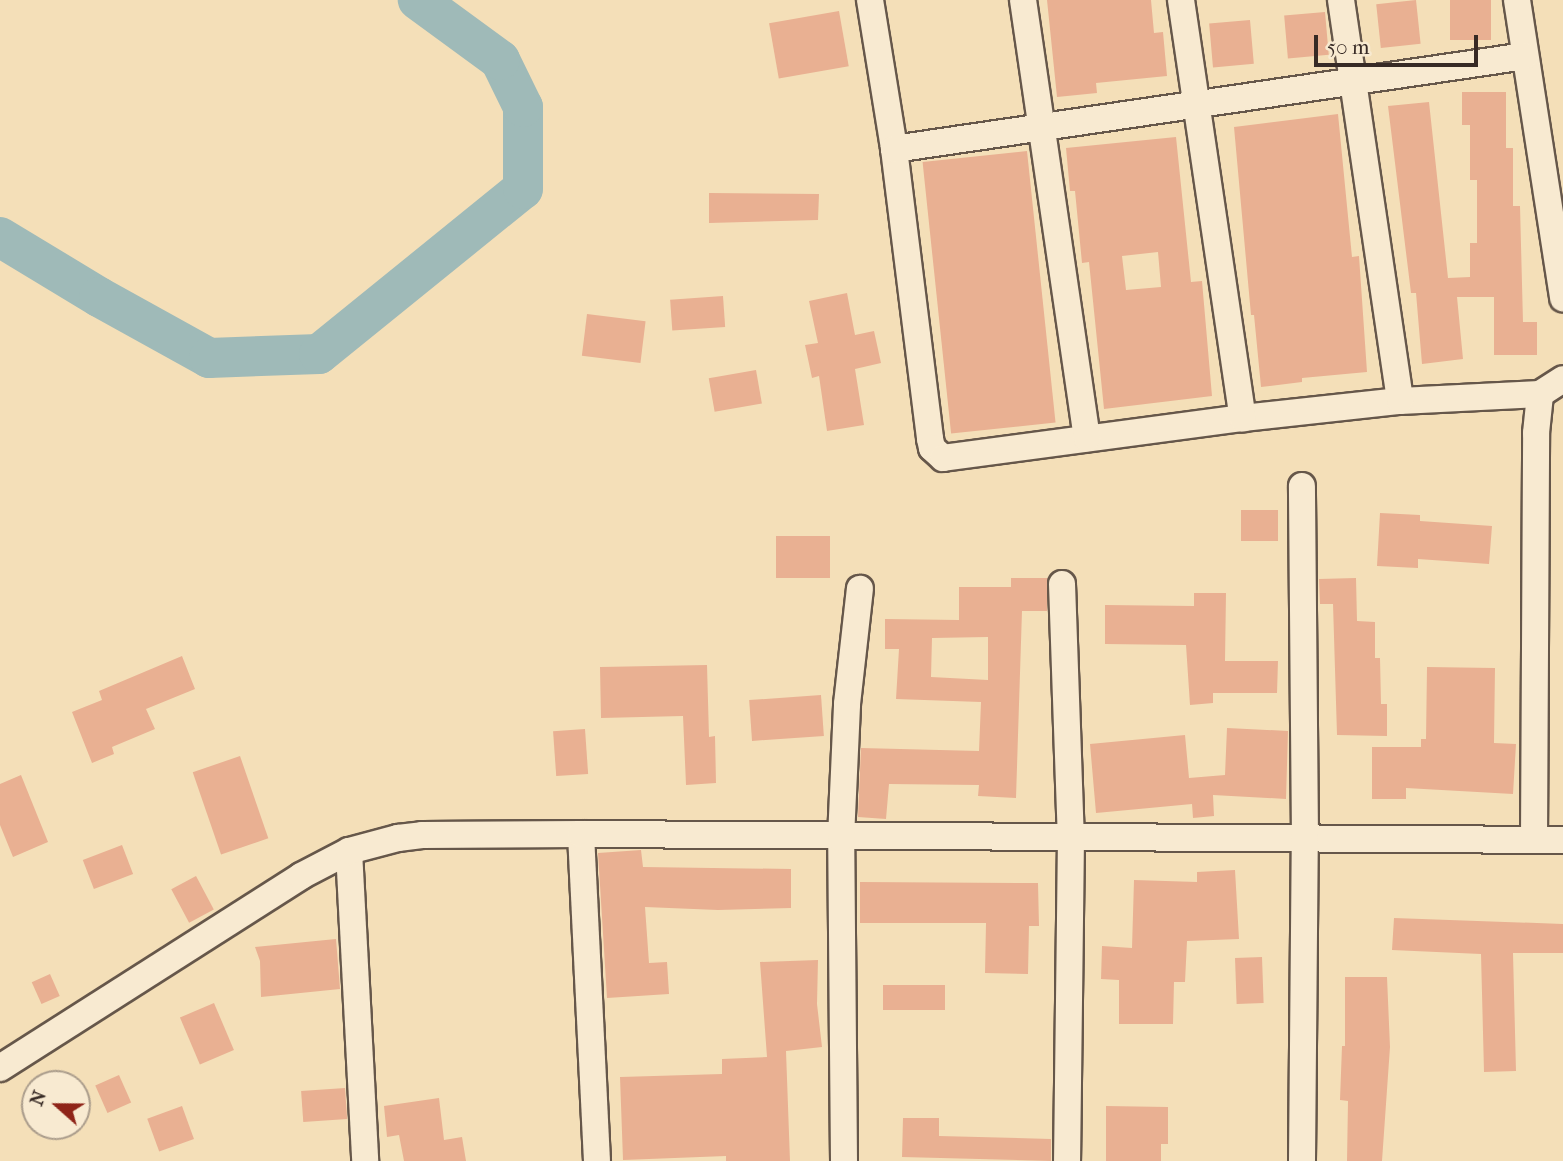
<!DOCTYPE html>
<html>
<head>
<meta charset="utf-8">
<style>
  body { margin:0 }
  #map { position:relative; width:1563px; height:1161px; overflow:hidden; background:#f4dfb8; font-family:"IM FELL French Canon",serif }
  div>[style] { position:absolute }
  [style*='--x'] { left:calc(var(--x)*1px); top:calc(var(--y)*1px); width:calc(var(--w)*1px); rotate:calc(var(--a)*1deg) }
  .river>* { height:40px; margin:-20px; padding:0 20px; transform-origin:20px; border-radius:20px; background:#9fbab8 }
  .building>* { inset:0; background:#e9b092; transform-origin:0 0 }
  .roads { filter:drop-shadow(2px 0 #66574a) drop-shadow(-2px 0 #66574a) drop-shadow(0 2px #66574a) drop-shadow(0 -2px #66574a) }
  .street>* { height:26px; margin:-13px; padding:0 13px; transform-origin:13px; border-radius:13px; background:#f8ead1 }
  span { translate:-50% -50%; white-space:nowrap; text-align:center; line-height:1.15; -webkit-text-stroke:5px #f8ead1; paint-order:stroke }
  .north { position:absolute; left:21px; top:1070px; width:70px; height:70px; box-sizing:border-box; background:#f8ead1; border:2px solid #ab9d8c; border-radius:50%; rotate:291deg; font-size:19px; font-weight:700; line-height:28px; text-align:center; color:#372a25 }
  .north::after { content:''; display:block; margin:auto; width:24px; height:32px; background:#8f2418; clip-path:polygon(50% 0,100% 100%,50% 72%,0 100%) }
  .scale { position:absolute; left:1314px; top:35px; width:164px; height:32px; box-sizing:border-box; border:4px solid #372a25; border-top:0; padding-left:9px; font-size:21px; line-height:24px; white-space:nowrap; color:#372a25; -webkit-text-stroke:5px #f8ead1; paint-order:stroke }
</style>
</head>
<body>
<div id="map">
  <div class="river">
    <i style="--x:0;--y:237;--w:116;--a:31.2"></i>
    <i style="--x:99;--y:297;--w:126;--a:29"></i>
    <i style="--x:209;--y:358;--w:110;--a:-2.1"></i>
    <i style="--x:319;--y:354;--w:262;--a:-39"></i>
    <i style="--x:523;--y:189;--w:82;--a:-90"></i>
    <i style="--x:523;--y:107;--w:52;--a:-116.1"></i>
    <i style="--x:500;--y:60;--w:102;--a:-143.8"></i>
  </div>
  <div class="building">
    <i style="clip-path:polygon(1047px 0,1151px 0,1154px 33px,1163px 32px,1167px 76px,1096px 83px,1097px 93px,1057px 97px)"></i>
    <i style="left:1416px;top:0;width:44px;height:40px;rotate:84deg"></i>
    <i style="left:1450px;top:0;width:41px;height:40px"></i>
    <i style="left:839px;top:11px;width:56px;height:71px;rotate:80deg"></i>
    <i style="left:1325px;top:12px;width:43px;height:41px;rotate:85deg"></i>
    <i style="left:1250px;top:20px;width:44px;height:41px;rotate:85deg"></i>
    <i style="clip-path:polygon(1462px 92px,1506px 92px,1506px 148px,1513px 148px,1513px 206px,1520px 206px,1523px 322px,1537px 322px,1537px 355px,1494px 355px,1494px 297px,1457px 297px,1463px 359px,1422px 364px,1416px 293px,1411px 293px,1388px 106px,1429px 102px,1448px 278px,1470px 277px,1470px 243px,1477px 243px,1477px 180px,1470px 180px,1470px 125px,1462px 125px)"></i>
    <i style="clip-path:polygon(1338px 114px,1352px 257px,1359px 256px,1367px 372px,1302px 378px,1302px 382px,1261px 387px,1254px 315px,1251px 315px,1234px 127px)"></i>
    <i style="clip-path:polygon(evenodd,1176px 137px,1191px 282px,1202px 281px,1212px 396px,1104px 409px,1089px 262px,1082px 263px,1075px 191px,1070px 191px,1066px 148px,1176px 137px,1158px 252px,1161px 287px,1126px 290px,1122px 256px,1158px 252px)"></i>
    <i style="left:1027px;top:151px;width:273px;height:105px;rotate:84deg"></i>
    <i style="clip-path:polygon(709px 193px,819px 194px,818px 220px,709px 223px)"></i>
    <i style="clip-path:polygon(847px 293px,855px 335px,874px 331px,881px 363px,855px 369px,864px 425px,827px 431px,819px 376px,812px 378px,805px 345px,818px 343px,809px 301px)"></i>
    <i style="left:723px;top:296px;width:31px;height:53px;rotate:86deg"></i>
    <i style="left:587px;top:314px;width:59px;height:42px;rotate:7deg"></i>
    <i style="left:756px;top:370px;width:34px;height:48px;rotate:80deg"></i>
    <i style="left:1241px;top:510px;width:37px;height:31px"></i>
    <i style="clip-path:polygon(1380px 513px,1420px 515px,1420px 521px,1492px 526px,1489px 564px,1418px 559px,1418px 568px,1377px 566px)"></i>
    <i style="left:776px;top:536px;width:54px;height:42px"></i>
    <i style="clip-path:polygon(evenodd,1011px 578px,1048px 578px,1047px 611px,1022px 611px,1016px 798px,978px 796px,979px 785px,889px 784px,886px 819px,858px 817px,861px 748px,979px 751px,981px 702px,896px 699px,899px 649px,885px 649px,885px 619px,959px 620px,959px 587px,1011px 587px,1011px 578px,988px 637px,988px 680px,931px 677px,932px 638px,988px 637px)"></i>
    <i style="clip-path:polygon(1356px 578px,1357px 621px,1375px 622px,1375px 658px,1380px 658px,1381px 704px,1387px 704px,1387px 736px,1337px 735px,1333px 604px,1320px 604px,1319px 579px)"></i>
    <i style="clip-path:polygon(1194px 593px,1226px 593px,1225px 661px,1278px 661px,1277px 693px,1213px 693px,1213px 703px,1190px 705px,1186px 645px,1105px 644px,1105px 605px,1194px 606px)"></i>
    <i style="clip-path:polygon(182px 656px,195px 689px,146px 709px,155px 729px,112px 747px,114px 754px,92px 763px,72px 712px,102px 700px,99px 691px)"></i>
    <i style="clip-path:polygon(707px 665px,709px 737px,715px 736px,716px 783px,686px 785px,683px 716px,601px 718px,600px 667px)"></i>
    <i style="clip-path:polygon(1427px 667px,1495px 668px,1494px 743px,1516px 744px,1513px 794px,1406px 788px,1406px 799px,1372px 799px,1372px 747px,1421px 747px,1421px 739px,1426px 739px)"></i>
    <i style="left:821px;top:695px;width:41px;height:72px;rotate:86deg"></i>
    <i style="clip-path:polygon(1227px 728px,1288px 731px,1286px 799px,1213px 795px,1214px 816px,1193px 818px,1192px 804px,1096px 813px,1090px 744px,1185px 735px,1189px 778px,1225px 775px)"></i>
    <i style="left:585px;top:729px;width:45px;height:32px;rotate:86deg"></i>
    <i style="left:240px;top:756px;width:87px;height:50px;rotate:71deg"></i>
    <i style="clip-path:polygon(21px 775px,48px 842px,13px 857px,0 825px,0 784px)"></i>
    <i style="left:122px;top:845px;width:31px;height:42px;rotate:69deg"></i>
    <i style="clip-path:polygon(641px 850px,643px 867px,791px 869px,791px 908px,718px 910px,645px 907px,649px 963px,667px 962px,669px 994px,607px 998px,598px 853px)"></i>
    <i style="clip-path:polygon(1235px 870px,1239px 939px,1187px 941px,1185px 982px,1174px 982px,1173px 1024px,1119px 1024px,1119px 980px,1101px 979px,1102px 946px,1132px 948px,1134px 880px,1197px 882px,1197px 872px)"></i>
    <i style="left:196px;top:876px;width:38px;height:28px;rotate:62deg"></i>
    <i style="clip-path:polygon(860px 882px,1038px 883px,1039px 926px,1029px 926px,1028px 974px,985px 973px,986px 923px,860px 923px)"></i>
    <i style="clip-path:polygon(1394px 918px,1563px 924px,1563px 953px,1513px 953px,1516px 1071px,1484px 1072px,1481px 954px,1392px 950px)"></i>
    <i style="clip-path:polygon(336px 939px,340px 989px,261px 997px,260px 961px,255px 947px)"></i>
    <i style="left:1262px;top:957px;width:46px;height:27px;rotate:88deg"></i>
    <i style="clip-path:polygon(818px 960px,817px 1004px,822px 1047px,786px 1051px,790px 1161px,726px 1161px,726px 1156px,623px 1160px,620px 1077px,722px 1074px,722px 1059px,767px 1057px,760px 962px)"></i>
    <i style="left:50px;top:974px;width:24px;height:20px;rotate:66deg"></i>
    <i style="clip-path:polygon(1345px 977px,1387px 977px,1390px 1047px,1382px 1161px,1347px 1161px,1348px 1101px,1340px 1100px,1342px 1046px,1345px 1046px)"></i>
    <i style="left:945px;top:985px;width:25px;height:62px;rotate:90deg"></i>
    <i style="left:214px;top:1003px;width:51px;height:37px;rotate:67deg"></i>
    <i style="left:119px;top:1075px;width:30px;height:26px;rotate:66deg"></i>
    <i style="left:345px;top:1088px;width:31px;height:44px;rotate:86deg"></i>
    <i style="clip-path:polygon(439px 1098px,444px 1140px,462px 1137px,466px 1161px,404px 1161px,399px 1135px,387px 1137px,384px 1106px)"></i>
    <i style="left:182px;top:1106px;width:35px;height:37px;rotate:70deg"></i>
    <i style="clip-path:polygon(1106px 1106px,1168px 1107px,1168px 1144px,1161px 1144px,1161px 1161px,1106px 1161px)"></i>
    <i style="clip-path:polygon(903px 1118px,939px 1118px,939px 1136px,1051px 1139px,1051px 1161px,902px 1157px)"></i>
  </div>
  <div class="roads">
    <div class="street">
      <i style="--x:870;--y:0;--w:151;--a:80.8"></i>
      <i style="--x:894;--y:149;--w:292;--a:82.9"></i>
      <i style="--x:930;--y:439;--w:9;--a:77"></i>
      <i style="--x:932;--y:448;--w:15;--a:42"></i>
      <i style="--x:943;--y:458;--w:303;--a:-7.6"></i>
      <i style="--x:1243;--y:418;--w:158;--a:-6.2"></i>
      <i style="--x:1400;--y:401;--w:140;--a:-2.9"></i>
      <i style="--x:1540;--y:394;--w:27;--a:-33"></i>
      <i style="--x:1023;--y:0;--w:443;--a:81.7"></i>
      <i style="--x:1181;--y:0;--w:423;--a:81.6"></i>
      <i style="--x:1341;--y:0;--w:405;--a:81.6"></i>
      <i style="--x:1517;--y:0;--w:302;--a:81.2"></i>
      <i style="--x:894;--y:149;--w:638;--a:-8.38"></i>
      <i style="--x:1062;--y:584;--w:253;--a:88"></i>
      <i style="--x:1071;--y:837;--w:324;--a:90.7"></i>
      <i style="--x:581;--y:834;--w:327;--a:87.2"></i>
      <i style="--x:1534;--y:840;--w:407;--a:-89.7"></i>
      <i style="--x:1536;--y:433;--w:39;--a:-84"></i>
      <i style="--x:349;--y:851;--w:310;--a:87"></i>
      <i style="--x:0;--y:1068;--w:357;--a:-32.5"></i>
      <i style="--x:301;--y:876;--w:54;--a:-27.5"></i>
      <i style="--x:349;--y:851;--w:51;--a:-14.9"></i>
      <i style="--x:398;--y:838;--w:24;--a:-7"></i>
      <i style="--x:422;--y:835;--w:159;--a:-0.4"></i>
      <i style="--x:581;--y:834;--w:982;--a:0.35"></i>
      <i style="--x:844;--y:1161;--w:323;--a:-90.5"></i>
      <i style="--x:841;--y:838;--w:134;--a:-87.4"></i>
      <i style="--x:847;--y:704;--w:116;--a:-83.6"></i>
      <i style="--x:1302;--y:1161;--w:323;--a:-89.5"></i>
      <i style="--x:1305;--y:838;--w:352;--a:-90.5"></i>
    </div>
  </div>
  <div class="north">N</div>
  <div class="scale">50 m</div>
</div>
</body>
</html>
